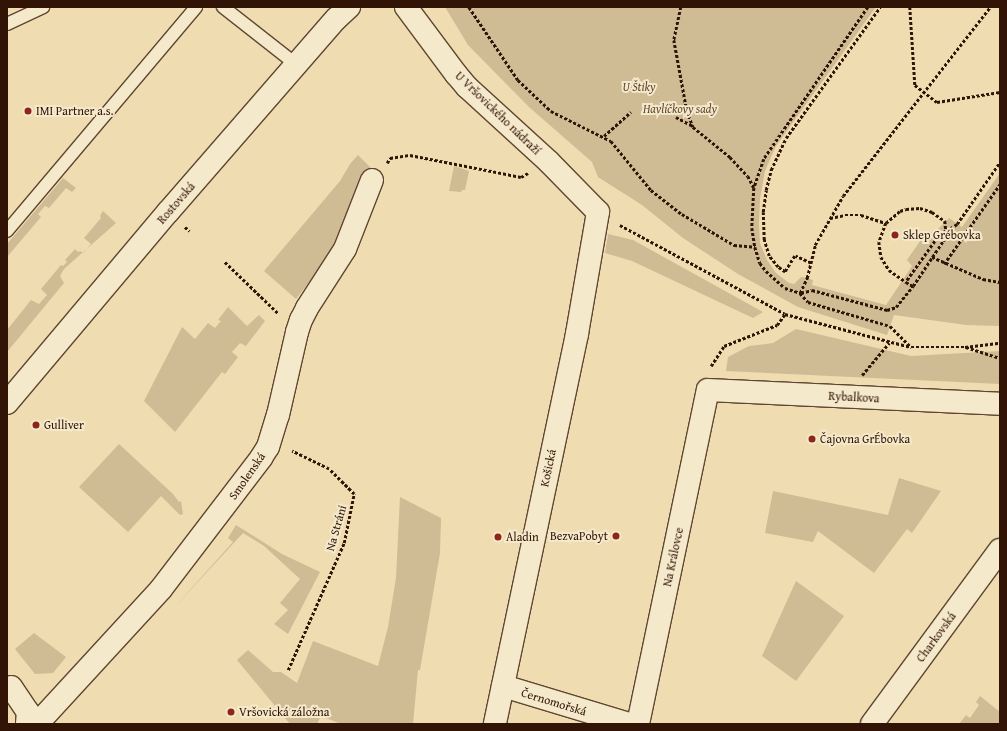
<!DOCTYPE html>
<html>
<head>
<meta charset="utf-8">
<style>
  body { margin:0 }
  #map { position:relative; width:1007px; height:731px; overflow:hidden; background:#efddb1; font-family:"Gentium Book Plus",serif }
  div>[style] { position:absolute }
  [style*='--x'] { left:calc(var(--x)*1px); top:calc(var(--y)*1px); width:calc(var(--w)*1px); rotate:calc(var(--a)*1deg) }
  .green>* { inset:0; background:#cfbb94 }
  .path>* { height:2.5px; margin-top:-1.25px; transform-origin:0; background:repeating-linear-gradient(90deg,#311406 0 3px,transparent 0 5px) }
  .roads { filter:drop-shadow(1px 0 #604631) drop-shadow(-1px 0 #604631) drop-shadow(0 1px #604631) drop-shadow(0 -1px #604631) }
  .lane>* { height:12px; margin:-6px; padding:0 6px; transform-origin:6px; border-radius:6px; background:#f5e9cc }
  .street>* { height:22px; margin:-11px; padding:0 11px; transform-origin:11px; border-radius:11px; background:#f5e9cc }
  .dots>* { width:11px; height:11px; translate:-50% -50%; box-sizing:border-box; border:2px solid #f5e9cc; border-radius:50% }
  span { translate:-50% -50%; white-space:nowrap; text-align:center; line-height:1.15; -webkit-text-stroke:4px #f5e9cc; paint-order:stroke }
  .park-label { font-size:12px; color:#604631; font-style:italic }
  .poi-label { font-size:12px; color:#311406 }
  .left { translate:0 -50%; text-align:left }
  .right { translate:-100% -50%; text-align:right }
  .street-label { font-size:12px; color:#311406 }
  .frame { position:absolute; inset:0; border:8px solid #311406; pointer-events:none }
</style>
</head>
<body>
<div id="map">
  <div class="green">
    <i style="clip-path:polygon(445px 7px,876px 7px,776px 146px,765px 171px,760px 199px,759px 224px,760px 243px,767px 260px,776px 273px,789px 283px,794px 284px,801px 277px,807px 278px,813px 280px,812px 285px,886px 305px,912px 266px,907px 260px,927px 231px,934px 233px,949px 218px,962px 227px,1000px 173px,1000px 326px,966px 325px,894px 315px,887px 335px,798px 307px,738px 274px,683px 238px,642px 205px,598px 177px,592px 162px,529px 107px,468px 45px)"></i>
    <i style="clip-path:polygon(358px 155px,371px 168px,342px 239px,296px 299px,264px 271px,340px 181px,350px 164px)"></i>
    <i style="clip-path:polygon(454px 166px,469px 171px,465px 190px,462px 190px,461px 192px,449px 191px)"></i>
    <i style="clip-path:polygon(63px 178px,76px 188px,72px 192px,66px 188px,49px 208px,45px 206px,38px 214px,41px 217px,7px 257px,7px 244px)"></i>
    <i style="clip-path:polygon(103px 211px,116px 223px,82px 253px,64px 269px,60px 276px,64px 283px,7px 352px,7px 330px,31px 300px,39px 304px,47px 295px,41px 289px,61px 265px,63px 266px,67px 262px,65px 260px,75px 249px,78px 252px,80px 251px,83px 253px,91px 244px,84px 238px,101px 218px,100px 216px)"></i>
    <i style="clip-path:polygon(608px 234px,633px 240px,763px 312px,753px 318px,632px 261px,605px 253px)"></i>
    <i style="clip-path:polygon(228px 307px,247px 326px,259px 315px,265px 321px,246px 346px,240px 343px,232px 352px,238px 357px,225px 374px,222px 372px,175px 432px,144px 401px,182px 327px,195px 339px,208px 323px,215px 328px,221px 321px,218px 320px)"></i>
    <i style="clip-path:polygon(796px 329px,911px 356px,1000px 351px,1000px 384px,726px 371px,728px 357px,749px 346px,773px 343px)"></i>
    <i style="clip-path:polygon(119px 444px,173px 494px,179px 502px,181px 501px,183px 514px,180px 515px,161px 496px,128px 532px,79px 487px)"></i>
    <i style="clip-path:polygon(899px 478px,941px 491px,912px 533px,907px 529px,874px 573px,818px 531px,813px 542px,765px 533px,773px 491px,888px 515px)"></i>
    <i style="clip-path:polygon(400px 497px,441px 518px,440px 553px,420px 670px,418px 670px,413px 724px,341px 724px,321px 716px,317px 724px,290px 724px,237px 660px,248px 650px,273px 672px,281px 672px,297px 683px,313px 641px,378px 666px,388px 627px,396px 578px)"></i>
    <i style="clip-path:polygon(236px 525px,282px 554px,320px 572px,288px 634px,274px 624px,288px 610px,280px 603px,300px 579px,264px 546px,243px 533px,171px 611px,233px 542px,228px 538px)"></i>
    <i style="clip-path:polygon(796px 581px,844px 616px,796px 681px,762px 656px)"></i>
    <i style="clip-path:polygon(34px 633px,66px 657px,53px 673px,35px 674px,15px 649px)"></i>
    <i style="clip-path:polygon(980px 696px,1000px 712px,1000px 724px,959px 724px,966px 715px,970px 718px,979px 705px,976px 702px)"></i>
  </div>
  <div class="path">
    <i style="--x:469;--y:7;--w:88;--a:56.1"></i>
    <i style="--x:518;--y:80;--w:45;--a:43.2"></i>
    <i style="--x:551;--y:111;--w:67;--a:26.6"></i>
    <i style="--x:611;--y:141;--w:63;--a:50.8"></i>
    <i style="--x:651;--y:190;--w:39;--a:38"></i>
    <i style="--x:682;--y:214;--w:61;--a:30.8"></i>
    <i style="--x:734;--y:245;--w:21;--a:5"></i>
    <i style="--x:681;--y:7;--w:34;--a:102"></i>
    <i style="--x:674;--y:40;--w:72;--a:79.6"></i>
    <i style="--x:687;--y:111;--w:17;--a:69"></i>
    <i style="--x:693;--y:127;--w:48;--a:39"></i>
    <i style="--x:730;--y:157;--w:26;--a:47"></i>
    <i style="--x:748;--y:176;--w:13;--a:63"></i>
    <i style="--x:868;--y:7;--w:184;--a:124.4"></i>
    <i style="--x:764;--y:159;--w:31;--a:109"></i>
    <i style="--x:754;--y:188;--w:40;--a:92.9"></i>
    <i style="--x:752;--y:228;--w:19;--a:81"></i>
    <i style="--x:755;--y:247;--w:17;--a:73"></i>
    <i style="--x:760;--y:263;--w:10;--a:53"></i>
    <i style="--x:766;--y:271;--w:25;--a:42"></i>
    <i style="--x:785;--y:288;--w:16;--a:18"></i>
    <i style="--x:800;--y:293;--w:12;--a:48"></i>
    <i style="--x:808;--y:302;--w:85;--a:16.3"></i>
    <i style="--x:890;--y:326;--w:30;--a:45"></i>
    <i style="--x:910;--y:7;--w:78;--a:86.3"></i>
    <i style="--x:915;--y:85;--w:28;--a:38"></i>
    <i style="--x:937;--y:102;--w:64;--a:-9"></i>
    <i style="--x:676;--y:117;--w:19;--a:28"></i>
    <i style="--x:604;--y:136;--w:36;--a:-42"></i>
    <i style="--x:387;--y:163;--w:6;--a:-59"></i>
    <i style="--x:390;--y:158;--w:20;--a:-9"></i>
    <i style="--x:410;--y:155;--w:113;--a:11.2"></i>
    <i style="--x:521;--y:177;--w:8;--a:-30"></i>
    <i style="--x:830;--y:218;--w:15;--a:-11"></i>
    <i style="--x:845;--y:215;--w:16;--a:0"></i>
    <i style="--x:861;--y:215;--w:26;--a:18"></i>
    <i style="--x:886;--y:223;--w:20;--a:110"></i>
    <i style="--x:879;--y:242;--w:15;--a:82"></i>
    <i style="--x:881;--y:257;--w:15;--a:58"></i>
    <i style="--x:889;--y:270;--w:21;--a:35"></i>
    <i style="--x:886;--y:223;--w:18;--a:-41"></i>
    <i style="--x:900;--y:211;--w:6;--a:-18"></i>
    <i style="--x:906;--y:209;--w:14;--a:-4"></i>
    <i style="--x:920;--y:208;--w:13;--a:18"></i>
    <i style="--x:932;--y:212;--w:16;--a:35"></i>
    <i style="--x:945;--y:221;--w:10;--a:84"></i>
    <i style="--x:620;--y:225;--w:187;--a:28.3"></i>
    <i style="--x:785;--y:314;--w:130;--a:14.7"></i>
    <i style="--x:911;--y:347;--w:54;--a:0"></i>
    <i style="--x:965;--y:347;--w:35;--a:-7"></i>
    <i style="--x:185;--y:227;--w:6;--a:39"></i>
    <i style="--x:946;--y:231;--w:13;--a:-32"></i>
    <i style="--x:957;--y:224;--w:75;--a:-55.3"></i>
    <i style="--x:932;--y:257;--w:56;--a:23.3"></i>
    <i style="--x:983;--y:279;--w:17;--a:10"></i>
    <i style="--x:225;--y:262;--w:74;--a:43.9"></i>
    <i style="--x:811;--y:263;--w:17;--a:-156"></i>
    <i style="--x:795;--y:256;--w:19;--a:122"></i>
    <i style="--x:785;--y:272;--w:9;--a:-144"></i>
    <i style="--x:778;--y:267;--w:14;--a:-129"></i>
    <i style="--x:769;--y:256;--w:17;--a:-107"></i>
    <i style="--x:764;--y:240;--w:28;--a:-92"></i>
    <i style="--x:763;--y:212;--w:22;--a:-82"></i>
    <i style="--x:766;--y:190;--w:21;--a:-76"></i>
    <i style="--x:771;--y:170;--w:35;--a:-65"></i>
    <i style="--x:786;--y:138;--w:161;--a:-54.3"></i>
    <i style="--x:944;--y:264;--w:98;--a:-55"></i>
    <i style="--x:800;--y:293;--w:17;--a:-65"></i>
    <i style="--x:807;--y:278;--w:34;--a:-76"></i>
    <i style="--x:815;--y:245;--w:56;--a:-60.3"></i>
    <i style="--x:843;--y:196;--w:239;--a:-52.1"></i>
    <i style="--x:801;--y:293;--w:11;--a:-15"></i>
    <i style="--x:812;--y:290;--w:78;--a:14.9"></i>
    <i style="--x:887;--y:310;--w:9;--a:-18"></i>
    <i style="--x:896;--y:307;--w:27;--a:-51"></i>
    <i style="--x:913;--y:286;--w:54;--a:-56.3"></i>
    <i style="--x:943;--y:241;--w:5;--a:-53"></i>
    <i style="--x:946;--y:237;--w:6;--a:-90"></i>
    <i style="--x:946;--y:231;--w:10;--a:143"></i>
    <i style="--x:938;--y:237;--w:55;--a:125.4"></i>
    <i style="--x:906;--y:282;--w:8;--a:30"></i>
    <i style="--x:966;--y:347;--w:36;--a:18"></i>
    <i style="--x:711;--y:366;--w:24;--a:-57"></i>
    <i style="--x:724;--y:346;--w:57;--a:-21.6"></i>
    <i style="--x:777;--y:325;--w:14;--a:-54"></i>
    <i style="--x:862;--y:375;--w:42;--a:-49.8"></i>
    <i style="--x:288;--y:670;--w:139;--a:-66.2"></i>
    <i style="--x:344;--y:543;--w:50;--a:-78.5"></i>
    <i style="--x:354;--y:494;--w:35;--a:-135"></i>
    <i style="--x:329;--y:469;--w:41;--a:-154.1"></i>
  </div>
  <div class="roads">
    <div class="lane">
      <i style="--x:223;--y:7;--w:94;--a:38.1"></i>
      <i style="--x:7;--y:24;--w:40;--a:-25"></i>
      <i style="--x:7;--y:231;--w:293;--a:-49.8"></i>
    </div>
    <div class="street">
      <i style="--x:406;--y:7;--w:84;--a:53.3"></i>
      <i style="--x:456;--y:74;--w:17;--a:50"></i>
      <i style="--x:467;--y:87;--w:111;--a:42.4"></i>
      <i style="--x:549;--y:162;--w:70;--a:45.6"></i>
      <i style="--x:598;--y:212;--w:124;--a:99.8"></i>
      <i style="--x:577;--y:334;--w:399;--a:101.9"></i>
      <i style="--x:7;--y:403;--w:250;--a:-49.9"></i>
      <i style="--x:168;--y:212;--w:256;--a:-49"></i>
      <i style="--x:336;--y:19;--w:18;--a:-43"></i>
      <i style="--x:503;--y:686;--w:132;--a:16.8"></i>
      <i style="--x:11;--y:687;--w:30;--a:56"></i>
      <i style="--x:28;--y:712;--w:12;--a:95"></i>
      <i style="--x:37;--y:724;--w:183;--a:-47.4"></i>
      <i style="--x:161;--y:589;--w:165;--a:-52.6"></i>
      <i style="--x:261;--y:458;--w:13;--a:-58"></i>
      <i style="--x:268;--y:447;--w:34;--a:-73"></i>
      <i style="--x:278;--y:415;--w:85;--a:-77.1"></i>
      <i style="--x:297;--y:332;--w:13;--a:-72"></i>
      <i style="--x:301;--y:320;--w:13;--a:-63"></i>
      <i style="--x:307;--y:308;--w:70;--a:-57.2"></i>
      <i style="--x:345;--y:249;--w:74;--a:-68.6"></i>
      <i style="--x:638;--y:724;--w:341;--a:-78.2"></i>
      <i style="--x:708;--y:390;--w:292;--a:2.7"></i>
      <i style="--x:872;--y:724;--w:216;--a:-53.7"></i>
    </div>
  </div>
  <div class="dots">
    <i style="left:28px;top:111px;background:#8f2418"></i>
    <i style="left:895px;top:235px;background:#8f2418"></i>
    <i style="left:36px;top:425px;background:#8f2418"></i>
    <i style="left:812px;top:439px;background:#8f2418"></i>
    <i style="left:616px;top:536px;background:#8f2418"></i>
    <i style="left:498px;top:537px;background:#8f2418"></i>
    <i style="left:231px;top:712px;background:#8f2418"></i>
  </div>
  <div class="park-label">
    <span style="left:639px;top:87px">U Štiky</span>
    <span style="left:680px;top:109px">Havlíčkovy sady</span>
  </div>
  <div class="poi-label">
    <span class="left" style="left:36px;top:111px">IMI Partner a.s.</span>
    <span class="left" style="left:903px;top:235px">Sklep Grébovka</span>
    <span class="left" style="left:44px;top:425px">Gulliver</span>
    <span class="left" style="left:820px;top:439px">Čajovna GrÉbovka</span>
    <span class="right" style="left:608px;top:536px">BezvaPobyt</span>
    <span class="left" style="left:506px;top:537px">Aladin</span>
    <span class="left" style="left:239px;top:712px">Vršovická záložna</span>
  </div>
  <div class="street-label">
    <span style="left:498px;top:113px;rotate:44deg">U Vršovického nádraží</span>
    <span style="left:176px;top:203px;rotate:-49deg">Rostovská</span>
    <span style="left:854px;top:397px;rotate:3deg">Rybalkova</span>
    <span style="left:548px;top:468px;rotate:-78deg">Košická</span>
    <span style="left:247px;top:476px;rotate:-55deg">Smolenská</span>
    <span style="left:336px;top:528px;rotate:-74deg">Na Stráni</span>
    <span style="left:673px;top:557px;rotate:-78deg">Na Královce</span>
    <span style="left:936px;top:637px;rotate:-54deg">Charkovská</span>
    <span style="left:554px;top:702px;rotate:17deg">Černomořská</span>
  </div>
  <div class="frame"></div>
</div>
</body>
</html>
